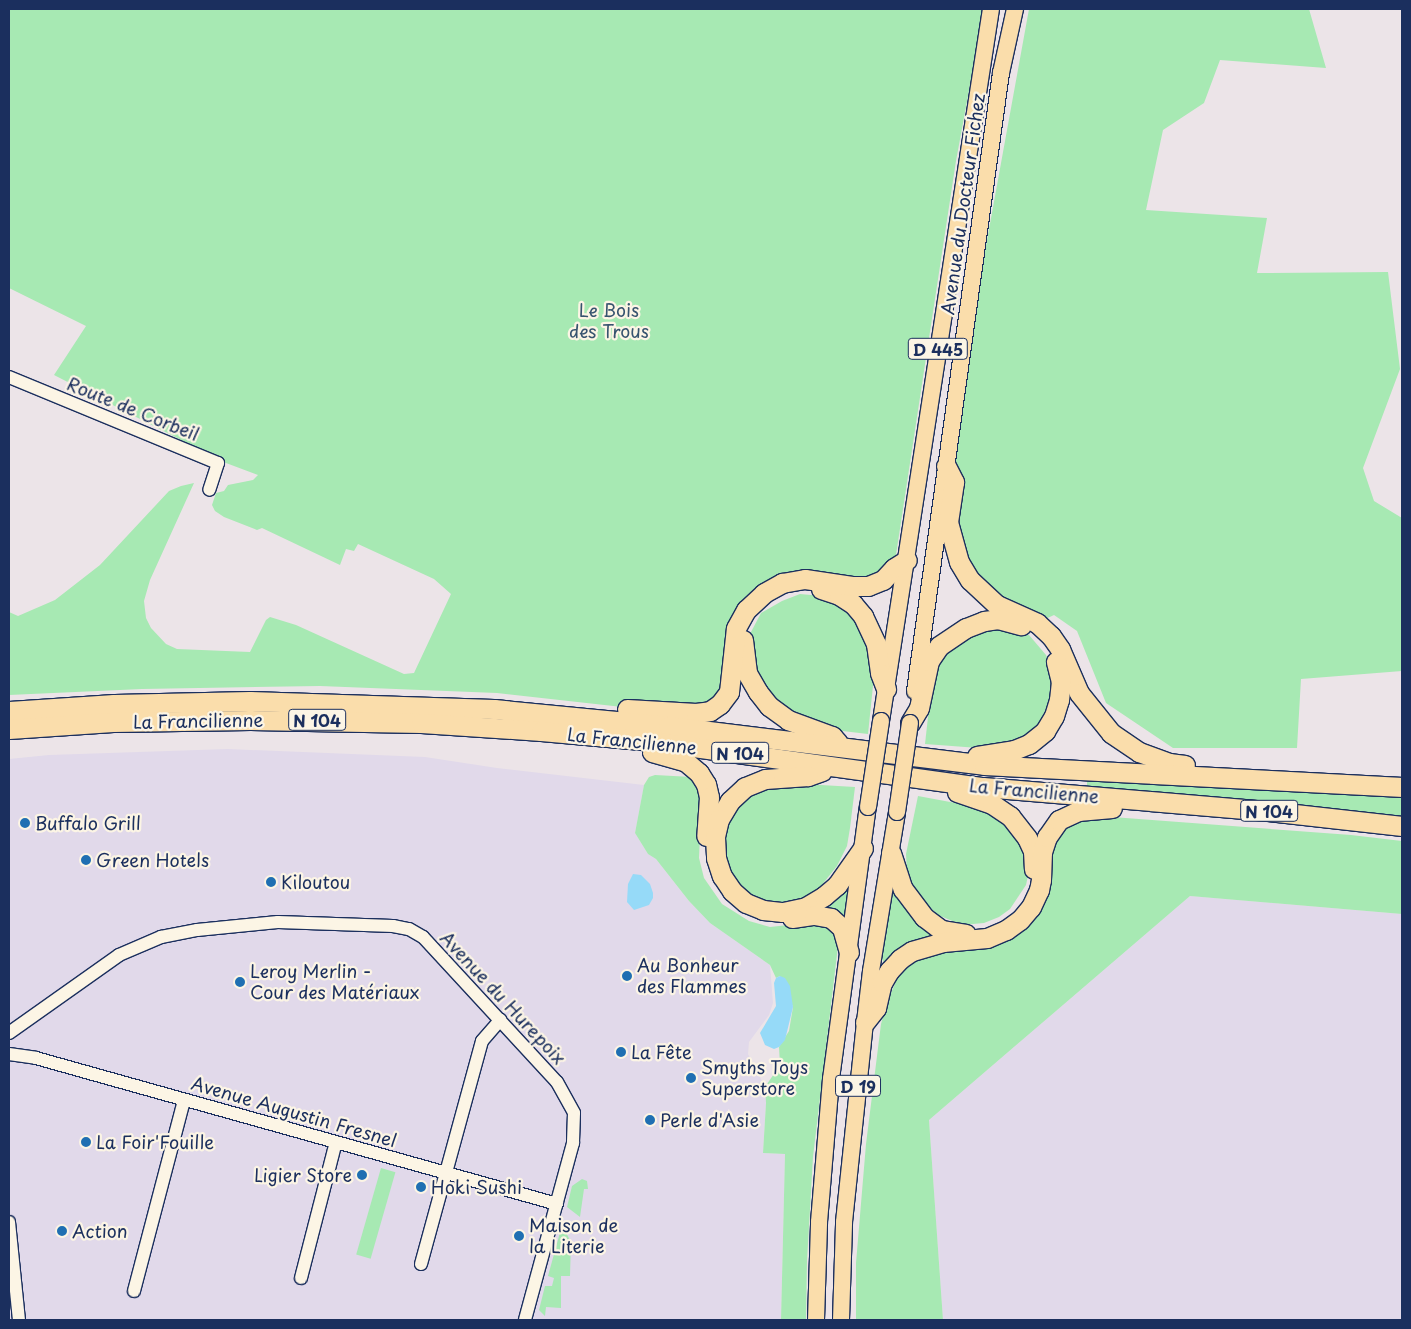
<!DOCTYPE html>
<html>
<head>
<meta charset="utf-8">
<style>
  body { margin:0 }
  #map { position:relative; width:1411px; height:1329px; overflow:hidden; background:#ece4e8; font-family:"Playpen Sans",sans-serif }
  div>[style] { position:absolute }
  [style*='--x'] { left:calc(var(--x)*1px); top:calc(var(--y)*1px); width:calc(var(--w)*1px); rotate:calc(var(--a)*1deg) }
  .built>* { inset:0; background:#e1d9ea }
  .green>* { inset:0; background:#a7e9b3; transform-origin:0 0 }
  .water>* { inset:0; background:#96daf8 }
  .roads { filter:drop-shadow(1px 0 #1b2f5e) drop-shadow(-1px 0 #1b2f5e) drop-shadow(0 1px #1b2f5e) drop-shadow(0 -1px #1b2f5e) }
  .minor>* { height:12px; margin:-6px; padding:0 6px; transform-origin:6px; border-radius:6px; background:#fcf5e5 }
  .major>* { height:16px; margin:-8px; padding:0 8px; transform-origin:8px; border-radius:8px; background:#faddab }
  .highway>* { height:19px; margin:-9.5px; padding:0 9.5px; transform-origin:9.5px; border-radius:9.5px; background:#faddab }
  .bridges { filter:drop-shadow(1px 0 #1b2f5e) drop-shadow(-1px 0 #1b2f5e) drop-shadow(0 1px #1b2f5e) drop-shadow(0 -1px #1b2f5e) }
  .major-bridge>* { height:16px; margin:-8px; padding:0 8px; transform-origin:8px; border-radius:8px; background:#faddab }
  .dots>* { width:14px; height:14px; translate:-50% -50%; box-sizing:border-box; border:2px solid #fcf5e5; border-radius:50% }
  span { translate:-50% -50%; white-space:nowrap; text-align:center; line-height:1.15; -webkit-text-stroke:4.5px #fcf5e5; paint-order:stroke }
  .shield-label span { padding:1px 4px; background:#fcf5e5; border:1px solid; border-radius:4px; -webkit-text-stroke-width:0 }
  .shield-label { font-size:16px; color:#1b2f5e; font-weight:700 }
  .street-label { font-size:18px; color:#1b2f5e }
  .park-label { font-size:18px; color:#37546f }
  .poi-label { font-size:18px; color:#1b2f5e }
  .left { translate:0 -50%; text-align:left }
  .right { translate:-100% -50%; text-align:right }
  .frame { position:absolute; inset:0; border:10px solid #1b2f5e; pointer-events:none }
</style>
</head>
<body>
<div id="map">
  <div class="built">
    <i style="clip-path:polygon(228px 749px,425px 757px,497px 768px,644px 785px,635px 833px,648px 854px,656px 859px,689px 901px,710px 923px,770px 965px,773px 1003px,769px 1015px,749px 1042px,748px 1054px,765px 1087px,766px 1103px,763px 1153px,785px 1154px,781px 1320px,9px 1320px,9px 759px,49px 755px)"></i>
    <i style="clip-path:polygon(1190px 896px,1402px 914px,1402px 1320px,943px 1320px,929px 1120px)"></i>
  </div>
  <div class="green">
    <i style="clip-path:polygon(9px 9px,984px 9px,956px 161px,894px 568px,883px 580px,805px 579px,746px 610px,720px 704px,676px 713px,497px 693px,320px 686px,142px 689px,9px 695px,9px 612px,18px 616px,55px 600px,100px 565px,169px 491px,181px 486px,194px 483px,150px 580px,144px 601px,146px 618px,151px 628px,166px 644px,177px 649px,250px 652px,266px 620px,270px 617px,296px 625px,404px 674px,414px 673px,451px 594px,434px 579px,358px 544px,354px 551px,346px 549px,340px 565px,262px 528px,257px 530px,224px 517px,215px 511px,212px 505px,216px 493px,224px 491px,228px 485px,253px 480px,258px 475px,226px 463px,54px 375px,86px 326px,9px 288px)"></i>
    <i style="clip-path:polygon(1029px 9px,1309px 9px,1326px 68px,1220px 60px,1204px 103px,1163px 130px,1146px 210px,1267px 218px,1257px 273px,1388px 272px,1400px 369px,1363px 468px,1374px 501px,1402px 518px,1402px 671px,1301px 679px,1297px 748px,1173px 748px,1106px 703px,1077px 631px,1054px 615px,1037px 623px,1019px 616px,959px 562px,946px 466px)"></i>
    <i style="clip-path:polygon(800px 594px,822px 596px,841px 605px,857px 620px,868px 637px,874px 676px,868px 734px,834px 730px,793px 714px,775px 701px,752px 669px,749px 647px,751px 632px,761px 613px,782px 601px)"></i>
    <i style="clip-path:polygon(999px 626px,1029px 635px,1046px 655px,1052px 669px,1056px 684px,1037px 730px,1025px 741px,992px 749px,925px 744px,931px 690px,937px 665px,944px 652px,968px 633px)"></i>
    <i style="clip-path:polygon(655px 775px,692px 777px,700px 791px,701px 812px,699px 858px,704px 878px,722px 904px,749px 921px,770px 927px,815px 922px,827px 927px,834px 935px,838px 946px,813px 1157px,807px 1261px,806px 1320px,781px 1320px,785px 1154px,763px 1153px,766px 1103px,765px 1087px,780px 1065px,779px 1047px,789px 1031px,793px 1007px,780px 976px,776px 978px,770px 965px,710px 923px,689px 901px,656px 859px,648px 854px,635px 833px,644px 785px,649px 777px)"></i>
    <i style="clip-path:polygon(1087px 779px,1402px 795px,1402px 818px,1087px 786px)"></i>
    <i style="clip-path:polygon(787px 783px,855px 787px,850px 828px,847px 846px,837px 866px,817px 891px,790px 905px,770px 904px,746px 894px,727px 872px,721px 836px,735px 808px,747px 797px,769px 786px)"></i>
    <i style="clip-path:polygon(918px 796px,993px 810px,1020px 834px,1029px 871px,1026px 885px,1010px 909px,999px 917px,984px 923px,962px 925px,938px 915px,919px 897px,907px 872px,906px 854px)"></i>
    <i style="clip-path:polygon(1099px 816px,1351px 835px,1402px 841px,1402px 914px,1190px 896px,929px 1120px,943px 1320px,856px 1320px,856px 1263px,866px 1144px,881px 1024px,887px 1002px,897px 979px,907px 966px,924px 955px,943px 949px,976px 948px,1004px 942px,1025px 929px,1041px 908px,1050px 885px,1054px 841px,1063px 829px,1078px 820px)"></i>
    <i style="clip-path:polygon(849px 884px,845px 918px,821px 908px)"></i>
    <i style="clip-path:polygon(895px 891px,930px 928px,930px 936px,884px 963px,881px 957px,890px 893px)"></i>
    <i style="left:381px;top:1168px;width:15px;height:90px;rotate:16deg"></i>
    <i style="clip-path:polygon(582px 1179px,587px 1181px,588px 1189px,584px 1189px,580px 1217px,567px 1207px,572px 1186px)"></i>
    <i style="clip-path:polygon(562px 1225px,571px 1242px,570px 1276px,561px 1276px,561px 1308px,546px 1307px,545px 1316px,539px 1310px,545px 1286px,552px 1286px,554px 1278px,548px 1276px)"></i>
  </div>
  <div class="water">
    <i style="clip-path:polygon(633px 874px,641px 875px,650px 884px,653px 893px,653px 898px,649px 905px,634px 910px,627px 902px,628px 884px)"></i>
    <i style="clip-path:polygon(780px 976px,785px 978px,790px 986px,793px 1007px,785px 1040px,779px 1047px,774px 1049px,765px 1045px,760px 1033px,776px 1006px,774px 983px,776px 978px)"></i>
  </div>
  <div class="roads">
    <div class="minor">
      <i style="--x:9;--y:377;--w:226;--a:22.4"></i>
      <i style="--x:218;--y:463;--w:28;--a:108"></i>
      <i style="--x:9;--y:1033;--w:135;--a:-35.3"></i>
      <i style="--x:119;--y:955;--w:46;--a:-23.2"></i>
      <i style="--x:161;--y:937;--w:37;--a:-11"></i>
      <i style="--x:197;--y:930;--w:81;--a:-5.6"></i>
      <i style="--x:278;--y:922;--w:115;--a:2"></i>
      <i style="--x:393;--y:926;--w:16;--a:11"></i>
      <i style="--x:409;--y:929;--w:16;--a:30"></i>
      <i style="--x:423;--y:937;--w:197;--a:47.3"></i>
      <i style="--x:557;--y:1082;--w:35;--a:61"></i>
      <i style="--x:574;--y:1113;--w:30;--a:92"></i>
      <i style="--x:573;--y:1143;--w:183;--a:105.2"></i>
      <i style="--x:9;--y:1054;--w:27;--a:8"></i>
      <i style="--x:36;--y:1058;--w:541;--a:15.65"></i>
      <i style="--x:9;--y:1222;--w:99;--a:84.2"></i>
      <i style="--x:421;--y:1264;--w:231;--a:-74.7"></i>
      <i style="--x:482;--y:1041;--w:28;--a:-49"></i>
      <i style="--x:301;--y:1278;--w:140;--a:-75.6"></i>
      <i style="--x:134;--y:1291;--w:197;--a:-75.3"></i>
    </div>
    <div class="major">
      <i style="--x:915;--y:691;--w:624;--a:-82.08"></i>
      <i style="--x:1001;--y:73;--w:66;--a:-77.7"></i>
      <i style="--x:881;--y:721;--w:720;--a:-81.22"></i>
      <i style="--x:816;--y:1320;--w:98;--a:-88.2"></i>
      <i style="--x:819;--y:1222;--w:144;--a:-85.2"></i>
      <i style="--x:831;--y:1079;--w:275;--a:-82.3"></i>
      <i style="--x:841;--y:1320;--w:98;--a:-88.2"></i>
      <i style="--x:844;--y:1222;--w:201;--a:-84"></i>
      <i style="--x:865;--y:1022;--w:51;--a:-83.3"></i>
      <i style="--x:871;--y:971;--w:161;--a:-80.7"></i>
    </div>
    <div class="highway">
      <i style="--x:946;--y:466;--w:18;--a:63"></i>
      <i style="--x:954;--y:482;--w:40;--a:98.5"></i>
      <i style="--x:948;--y:522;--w:41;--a:74.6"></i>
      <i style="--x:959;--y:562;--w:21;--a:59"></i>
      <i style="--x:970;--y:580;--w:37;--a:43"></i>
      <i style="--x:997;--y:605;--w:44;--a:24.2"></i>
      <i style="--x:1037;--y:623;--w:19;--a:43"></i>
      <i style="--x:1051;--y:636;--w:16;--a:55"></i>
      <i style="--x:1060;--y:649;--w:48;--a:66.6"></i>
      <i style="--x:1079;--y:693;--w:51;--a:51.3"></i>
      <i style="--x:1111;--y:733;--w:34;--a:34"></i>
      <i style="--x:1139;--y:752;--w:32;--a:20"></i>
      <i style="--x:1169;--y:763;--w:16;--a:7"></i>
      <i style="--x:821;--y:589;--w:19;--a:18"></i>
      <i style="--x:839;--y:595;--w:17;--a:33"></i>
      <i style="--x:853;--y:604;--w:16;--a:50"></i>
      <i style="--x:863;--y:616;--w:31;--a:65"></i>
      <i style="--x:876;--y:644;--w:29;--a:82"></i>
      <i style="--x:880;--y:673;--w:17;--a:69"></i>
      <i style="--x:743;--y:640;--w:33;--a:83"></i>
      <i style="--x:747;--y:673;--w:22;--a:60"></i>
      <i style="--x:758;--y:692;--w:18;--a:52"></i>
      <i style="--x:769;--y:706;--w:24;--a:36"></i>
      <i style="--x:788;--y:720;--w:47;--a:20"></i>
      <i style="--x:832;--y:736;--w:9;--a:49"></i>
      <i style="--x:627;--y:709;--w:69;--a:3.3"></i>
      <i style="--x:696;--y:713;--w:14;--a:-8"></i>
      <i style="--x:710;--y:711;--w:12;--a:-35"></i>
      <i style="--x:720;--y:704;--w:15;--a:-53"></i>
      <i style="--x:729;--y:692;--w:64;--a:-83.8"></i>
      <i style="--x:736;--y:628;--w:21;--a:-61"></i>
      <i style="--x:746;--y:610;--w:25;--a:-43"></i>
      <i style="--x:764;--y:593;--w:21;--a:-29"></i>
      <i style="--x:782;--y:583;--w:23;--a:-10"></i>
      <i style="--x:805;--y:579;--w:49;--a:8.3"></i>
      <i style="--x:853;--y:586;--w:15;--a:0"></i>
      <i style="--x:868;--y:586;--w:16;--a:-22"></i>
      <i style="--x:883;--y:580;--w:16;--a:-47"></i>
      <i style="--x:894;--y:568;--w:15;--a:-32"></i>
      <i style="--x:9;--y:711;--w:105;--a:-3.8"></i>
      <i style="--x:114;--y:704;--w:136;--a:-1.3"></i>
      <i style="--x:250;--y:701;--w:244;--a:1.9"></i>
      <i style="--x:494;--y:709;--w:175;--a:5.6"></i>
      <i style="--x:668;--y:726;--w:318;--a:7"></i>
      <i style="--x:984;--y:765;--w:419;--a:3"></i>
      <i style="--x:910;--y:723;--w:17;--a:-59"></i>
      <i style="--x:919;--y:708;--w:48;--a:-78"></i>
      <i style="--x:929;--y:661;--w:18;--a:-56"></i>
      <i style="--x:939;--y:646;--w:32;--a:-34"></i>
      <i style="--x:966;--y:628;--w:19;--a:-21"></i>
      <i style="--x:984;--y:621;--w:14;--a:-8"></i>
      <i style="--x:998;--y:619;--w:24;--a:15"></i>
      <i style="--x:9;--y:729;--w:104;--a:-3.9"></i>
      <i style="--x:113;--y:722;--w:137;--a:-0.8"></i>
      <i style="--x:250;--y:720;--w:171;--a:1"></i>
      <i style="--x:421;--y:723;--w:120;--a:3.8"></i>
      <i style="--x:541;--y:731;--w:109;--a:5.2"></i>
      <i style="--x:650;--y:741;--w:336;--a:7.9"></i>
      <i style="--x:983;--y:787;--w:277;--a:4.8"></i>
      <i style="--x:1259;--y:810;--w:144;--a:6.4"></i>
      <i style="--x:652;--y:752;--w:35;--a:16"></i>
      <i style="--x:686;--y:762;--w:17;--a:40"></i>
      <i style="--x:699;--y:773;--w:13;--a:58"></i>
      <i style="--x:706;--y:784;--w:13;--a:77"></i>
      <i style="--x:709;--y:797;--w:39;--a:94"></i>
      <i style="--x:977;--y:756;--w:37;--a:-9"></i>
      <i style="--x:1014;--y:750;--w:16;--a:-22"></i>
      <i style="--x:1029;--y:744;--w:21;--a:-39"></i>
      <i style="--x:1045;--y:731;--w:17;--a:-59"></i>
      <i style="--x:1054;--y:716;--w:17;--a:-73"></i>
      <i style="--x:1059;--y:700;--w:18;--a:-84"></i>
      <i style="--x:1061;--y:682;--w:21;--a:-104"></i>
      <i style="--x:822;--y:771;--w:15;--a:160"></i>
      <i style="--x:808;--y:776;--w:43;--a:176"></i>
      <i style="--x:765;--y:779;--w:22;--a:158"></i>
      <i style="--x:745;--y:787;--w:21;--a:137"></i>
      <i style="--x:730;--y:801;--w:21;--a:121"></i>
      <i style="--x:719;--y:819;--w:18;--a:103"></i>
      <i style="--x:715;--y:837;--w:21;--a:87"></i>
      <i style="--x:716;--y:858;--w:19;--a:72"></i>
      <i style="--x:722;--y:876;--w:18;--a:56"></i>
      <i style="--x:732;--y:891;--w:18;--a:41"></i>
      <i style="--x:746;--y:903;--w:18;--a:22"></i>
      <i style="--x:763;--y:910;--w:20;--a:6"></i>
      <i style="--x:783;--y:912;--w:24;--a:-12"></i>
      <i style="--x:806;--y:907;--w:21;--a:-31"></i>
      <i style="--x:824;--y:896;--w:17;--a:-40"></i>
      <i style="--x:837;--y:885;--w:45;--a:-54.9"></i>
      <i style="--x:957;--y:792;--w:37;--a:19"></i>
      <i style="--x:992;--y:804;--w:22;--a:34"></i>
      <i style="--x:1010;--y:816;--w:28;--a:52"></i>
      <i style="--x:1027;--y:838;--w:14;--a:65"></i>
      <i style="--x:1033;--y:851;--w:18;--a:87"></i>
      <i style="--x:891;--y:853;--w:38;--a:72"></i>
      <i style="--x:903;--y:889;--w:35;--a:53"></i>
      <i style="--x:924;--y:917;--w:21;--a:37"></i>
      <i style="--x:941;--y:930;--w:25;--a:9"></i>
      <i style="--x:792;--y:918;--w:22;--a:-8"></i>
      <i style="--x:814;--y:915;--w:17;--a:10"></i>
      <i style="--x:831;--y:918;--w:15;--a:42"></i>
      <i style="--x:842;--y:928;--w:25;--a:74"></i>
      <i style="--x:865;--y:1022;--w:18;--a:-52"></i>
      <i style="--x:876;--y:1008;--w:26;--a:-77"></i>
      <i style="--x:882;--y:983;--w:14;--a:-60"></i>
      <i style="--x:889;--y:971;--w:16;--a:-47"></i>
      <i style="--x:900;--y:959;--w:14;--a:-34"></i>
      <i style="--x:912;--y:951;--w:32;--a:-16"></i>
      <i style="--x:943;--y:942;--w:44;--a:-5.2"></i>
      <i style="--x:987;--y:938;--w:21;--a:-23"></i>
      <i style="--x:1006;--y:930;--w:17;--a:-36"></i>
      <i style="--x:1020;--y:920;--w:17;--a:-50"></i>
      <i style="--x:1031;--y:907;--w:19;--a:-65"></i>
      <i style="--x:1039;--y:890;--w:10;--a:-79"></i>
      <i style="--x:1041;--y:880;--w:28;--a:-88"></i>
      <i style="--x:1042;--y:852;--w:16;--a:-72"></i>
      <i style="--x:1047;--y:837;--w:21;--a:-55"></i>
      <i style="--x:1059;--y:820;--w:21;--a:-25"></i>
      <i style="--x:1078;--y:811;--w:34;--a:-5"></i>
    </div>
  </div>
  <div class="bridges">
    <div class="major-bridge">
      <i style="--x:868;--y:807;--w:87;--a:-81.4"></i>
      <i style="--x:897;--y:812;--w:90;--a:-81.7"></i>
    </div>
  </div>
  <div class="dots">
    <i style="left:25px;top:823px;background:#1f6fb2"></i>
    <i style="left:86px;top:860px;background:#1f6fb2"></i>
    <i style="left:271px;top:882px;background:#1f6fb2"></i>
    <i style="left:627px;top:976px;background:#1f6fb2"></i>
    <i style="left:240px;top:982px;background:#1f6fb2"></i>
    <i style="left:621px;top:1052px;background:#1f6fb2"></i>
    <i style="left:691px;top:1078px;background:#1f6fb2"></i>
    <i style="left:650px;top:1120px;background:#1f6fb2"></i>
    <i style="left:86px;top:1142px;background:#1f6fb2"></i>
    <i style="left:362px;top:1175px;background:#1f6fb2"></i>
    <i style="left:421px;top:1187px;background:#1f6fb2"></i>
    <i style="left:62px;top:1231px;background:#1f6fb2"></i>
    <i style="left:519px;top:1236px;background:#1f6fb2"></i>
  </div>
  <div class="shield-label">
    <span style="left:938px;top:349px">D 445</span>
    <span style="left:317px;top:720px">N 104</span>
    <span style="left:740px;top:753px">N 104</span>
    <span style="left:1269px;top:811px">N 104</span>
    <span style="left:858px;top:1086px">D 19</span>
  </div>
  <div class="street-label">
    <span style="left:963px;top:204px;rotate:-82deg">Avenue du Docteur Fichez</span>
    <span style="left:133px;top:409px;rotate:22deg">Route de Corbeil</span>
    <span style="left:198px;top:721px;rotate:-1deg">La Francilienne</span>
    <span style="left:632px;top:741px;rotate:6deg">La Francilienne</span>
    <span style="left:1034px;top:791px;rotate:5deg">La Francilienne</span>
    <span style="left:503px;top:998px;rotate:47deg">Avenue du Hurepoix</span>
    <span style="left:294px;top:1112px;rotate:16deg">Avenue Augustin Fresnel</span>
  </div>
  <div class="park-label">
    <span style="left:609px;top:321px">Le Bois<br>des Trous</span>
  </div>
  <div class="poi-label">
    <span class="left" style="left:35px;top:823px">Buffalo Grill</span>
    <span class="left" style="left:96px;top:860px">Green Hotels</span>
    <span class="left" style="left:281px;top:882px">Kiloutou</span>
    <span class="left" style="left:637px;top:976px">Au Bonheur<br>des Flammes</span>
    <span class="left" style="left:250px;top:982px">Leroy Merlin -<br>Cour des Matériaux</span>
    <span class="left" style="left:631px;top:1052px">La Fête</span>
    <span class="left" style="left:701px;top:1078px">Smyths Toys<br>Superstore</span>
    <span class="left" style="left:660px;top:1120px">Perle d'Asie</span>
    <span class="left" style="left:96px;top:1142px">La Foir'Fouille</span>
    <span class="right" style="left:352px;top:1175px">Ligier Store</span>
    <span class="left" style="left:431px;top:1187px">Hoki Sushi</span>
    <span class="left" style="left:529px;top:1236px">Maison de<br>la Literie</span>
    <span class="left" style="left:72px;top:1231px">Action</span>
  </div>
  <div class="frame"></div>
</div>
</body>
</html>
